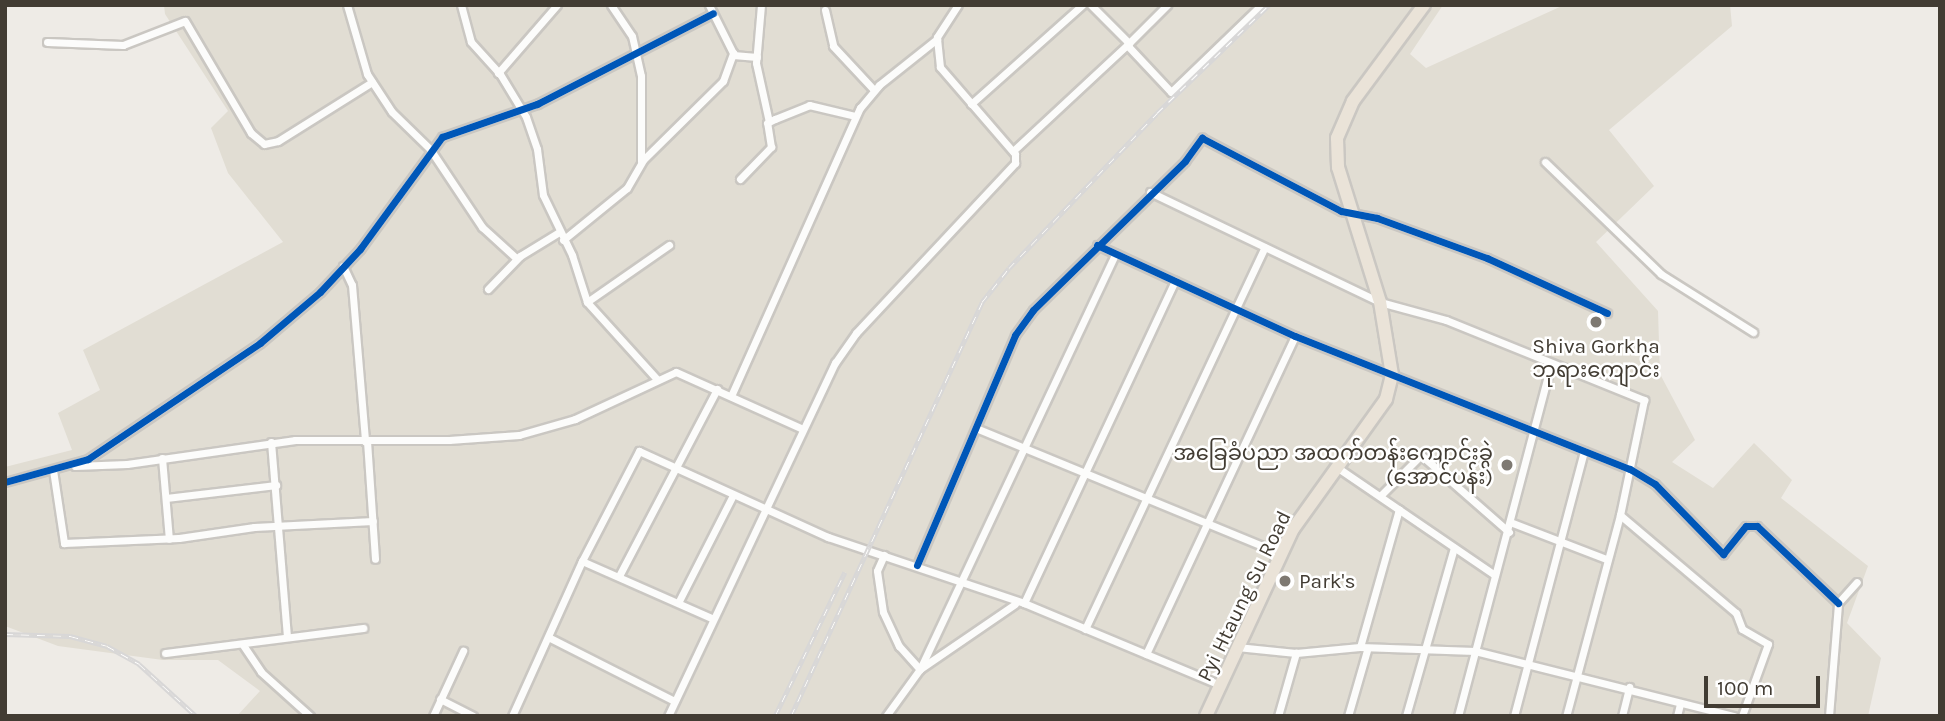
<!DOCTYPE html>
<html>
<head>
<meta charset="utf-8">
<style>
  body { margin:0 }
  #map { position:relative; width:1945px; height:721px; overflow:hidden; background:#eeebe6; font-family:Karla,"Noto Sans Myanmar",sans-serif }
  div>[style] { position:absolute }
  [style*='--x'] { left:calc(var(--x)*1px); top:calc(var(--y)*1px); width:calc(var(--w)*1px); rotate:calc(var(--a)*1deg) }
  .residential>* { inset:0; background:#e1ddd3 }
  .roads { filter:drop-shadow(2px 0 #cac7c2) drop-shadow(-2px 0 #cac7c2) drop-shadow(0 2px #cac7c2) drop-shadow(0 -2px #cac7c2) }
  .street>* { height:7px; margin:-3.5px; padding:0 3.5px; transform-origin:3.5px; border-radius:3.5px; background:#fcfcfb }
  .highway>* { height:12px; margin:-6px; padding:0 6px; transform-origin:6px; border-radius:6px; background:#eae3d8 }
  .rail>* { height:5px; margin-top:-2.5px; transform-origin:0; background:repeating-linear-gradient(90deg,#fff 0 8px,#d8d7d7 0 16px); box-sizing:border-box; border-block:2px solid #d8d7d7 }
  .cycleway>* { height:7px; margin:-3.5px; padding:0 3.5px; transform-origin:3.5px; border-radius:3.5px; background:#0057b8 }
  .dots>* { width:19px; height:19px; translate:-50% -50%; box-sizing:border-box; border:4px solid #fff; border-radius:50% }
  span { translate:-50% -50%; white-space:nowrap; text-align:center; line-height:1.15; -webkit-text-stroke:5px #fff; paint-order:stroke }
  .poi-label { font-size:21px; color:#423c33 }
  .right { translate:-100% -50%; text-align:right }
  .left { translate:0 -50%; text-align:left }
  .street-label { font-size:21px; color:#423c33 }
  .frame { position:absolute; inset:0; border:7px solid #423c33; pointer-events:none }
  .scale { position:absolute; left:1704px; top:676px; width:116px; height:32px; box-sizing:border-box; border:4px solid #423c33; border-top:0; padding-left:9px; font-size:21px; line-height:24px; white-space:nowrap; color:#423c33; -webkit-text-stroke:5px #fff; paint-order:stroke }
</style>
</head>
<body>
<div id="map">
  <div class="residential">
    <i style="clip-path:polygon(164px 5px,1443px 5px,1410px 54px,1426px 68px,1564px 5px,1730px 5px,1732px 26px,1609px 130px,1654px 186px,1596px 242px,1658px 311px,1660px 374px,1695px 440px,1672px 462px,1713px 488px,1754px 443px,1792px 480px,1781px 498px,1868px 566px,1847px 623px,1881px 658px,1868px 716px,237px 716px,260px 691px,218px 660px,163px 660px,58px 646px,5px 626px,5px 467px,72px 450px,58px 413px,100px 390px,83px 350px,283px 242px,228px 173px,211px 128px,228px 111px,165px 14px)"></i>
  </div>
  <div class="roads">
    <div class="street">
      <i style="--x:347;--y:5;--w:72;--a:73.8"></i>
      <i style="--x:367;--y:74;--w:45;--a:56.7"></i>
      <i style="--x:392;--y:112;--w:53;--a:44.2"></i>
      <i style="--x:430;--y:149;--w:94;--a:56.3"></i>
      <i style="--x:482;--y:227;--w:47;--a:42.4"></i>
      <i style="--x:461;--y:5;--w:38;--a:75"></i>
      <i style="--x:471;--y:42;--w:43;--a:47.8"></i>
      <i style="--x:500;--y:74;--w:50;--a:58.8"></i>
      <i style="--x:526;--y:117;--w:34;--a:71"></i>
      <i style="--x:537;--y:149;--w:46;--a:82.6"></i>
      <i style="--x:543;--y:195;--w:67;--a:64.2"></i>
      <i style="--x:572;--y:255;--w:49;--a:72.3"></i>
      <i style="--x:587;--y:302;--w:103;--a:47.8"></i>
      <i style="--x:611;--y:5;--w:37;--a:56"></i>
      <i style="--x:632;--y:36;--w:41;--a:77.3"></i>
      <i style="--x:641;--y:76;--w:85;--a:90"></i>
      <i style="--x:761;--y:5;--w:58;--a:94.9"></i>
      <i style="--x:756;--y:63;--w:60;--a:77.6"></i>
      <i style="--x:1091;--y:5;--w:54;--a:45"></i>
      <i style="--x:825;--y:10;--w:37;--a:77"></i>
      <i style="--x:833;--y:46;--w:60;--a:47"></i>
      <i style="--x:47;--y:42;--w:76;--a:2.3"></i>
      <i style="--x:123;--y:45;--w:66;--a:-21.2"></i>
      <i style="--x:185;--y:21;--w:130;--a:59.5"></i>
      <i style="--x:251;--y:133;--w:17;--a:40"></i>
      <i style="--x:264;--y:144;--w:14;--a:-12"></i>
      <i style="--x:278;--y:141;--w:111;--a:-32.1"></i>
      <i style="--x:1127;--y:45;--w:57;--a:-45"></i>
      <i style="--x:733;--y:55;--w:24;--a:5"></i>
      <i style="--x:498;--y:73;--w:90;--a:-49.1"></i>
      <i style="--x:971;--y:104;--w:149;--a:-41.7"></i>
      <i style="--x:1013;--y:151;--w:156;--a:-42.9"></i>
      <i style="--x:1127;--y:45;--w:64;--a:46.9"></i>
      <i style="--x:1171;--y:92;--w:125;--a:-44"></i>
      <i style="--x:1545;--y:162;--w:161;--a:44"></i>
      <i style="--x:1661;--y:274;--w:109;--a:32.2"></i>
      <i style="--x:740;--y:179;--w:45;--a:-45.9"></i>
      <i style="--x:771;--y:147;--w:24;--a:-99"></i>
      <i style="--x:767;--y:123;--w:9;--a:-27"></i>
      <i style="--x:775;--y:119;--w:37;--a:-22"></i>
      <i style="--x:809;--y:105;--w:47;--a:13.4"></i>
      <i style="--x:1150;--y:192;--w:255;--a:25.6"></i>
      <i style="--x:1380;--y:302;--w:68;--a:15.3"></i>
      <i style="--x:1446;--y:320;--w:214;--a:22"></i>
      <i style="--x:1644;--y:400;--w:117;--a:101.8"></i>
      <i style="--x:1620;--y:515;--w:208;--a:105"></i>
      <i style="--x:563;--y:240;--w:82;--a:-39.1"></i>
      <i style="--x:627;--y:188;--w:34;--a:-60"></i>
      <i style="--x:644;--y:159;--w:111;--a:-44.6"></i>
      <i style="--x:723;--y:81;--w:30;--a:-70"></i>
      <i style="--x:733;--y:53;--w:54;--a:-116.6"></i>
      <i style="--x:1097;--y:245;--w:218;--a:24.7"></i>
      <i style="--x:1295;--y:336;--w:360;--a:21.7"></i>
      <i style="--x:1630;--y:469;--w:29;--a:31"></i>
      <i style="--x:1655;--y:484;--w:98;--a:45.8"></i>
      <i style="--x:1723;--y:554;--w:36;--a:-51"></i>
      <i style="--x:1746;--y:526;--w:11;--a:0"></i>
      <i style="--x:1757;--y:526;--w:112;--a:43.5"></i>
      <i style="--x:343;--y:266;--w:21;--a:65"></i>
      <i style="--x:352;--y:285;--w:157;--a:85.2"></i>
      <i style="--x:488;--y:289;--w:46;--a:-45.9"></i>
      <i style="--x:520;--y:256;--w:46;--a:-31.6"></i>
      <i style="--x:587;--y:302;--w:100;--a:-34.8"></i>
      <i style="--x:731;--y:396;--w:316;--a:-65.9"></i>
      <i style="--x:860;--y:108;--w:30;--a:-50"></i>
      <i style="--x:879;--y:85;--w:74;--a:-38.4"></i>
      <i style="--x:976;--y:428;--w:330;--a:22.4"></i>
      <i style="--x:367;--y:441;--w:118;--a:86.1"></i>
      <i style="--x:271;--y:442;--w:195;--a:85.3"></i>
      <i style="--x:162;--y:458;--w:81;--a:85.1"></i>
      <i style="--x:75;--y:466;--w:52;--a:-2.2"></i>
      <i style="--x:127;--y:464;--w:170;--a:-8.1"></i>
      <i style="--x:295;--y:440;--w:154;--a:0"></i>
      <i style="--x:449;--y:440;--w:70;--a:-4.1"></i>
      <i style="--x:519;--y:435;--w:58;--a:-15.9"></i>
      <i style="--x:575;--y:419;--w:111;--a:-25"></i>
      <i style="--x:676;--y:372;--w:139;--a:24.2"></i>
      <i style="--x:1338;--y:468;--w:190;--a:34.3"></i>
      <i style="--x:53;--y:470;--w:74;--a:81.4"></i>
      <i style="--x:64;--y:543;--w:115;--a:-2.5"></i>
      <i style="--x:179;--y:538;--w:76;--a:-8.3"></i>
      <i style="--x:254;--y:527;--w:119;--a:-2.9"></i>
      <i style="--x:5;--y:482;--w:86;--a:-15.5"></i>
      <i style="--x:88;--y:459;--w:207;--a:-34"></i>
      <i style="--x:260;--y:343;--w:79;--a:-40.4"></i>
      <i style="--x:320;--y:292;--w:59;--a:-47.1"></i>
      <i style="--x:360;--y:249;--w:139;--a:-53.8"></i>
      <i style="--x:442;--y:137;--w:101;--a:-19.2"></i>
      <i style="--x:537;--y:104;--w:198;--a:-27.3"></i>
      <i style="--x:1380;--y:496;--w:58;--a:-45"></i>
      <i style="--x:1421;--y:455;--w:117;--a:41.2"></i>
      <i style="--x:166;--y:498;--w:111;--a:-6.7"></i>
      <i style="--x:1620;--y:515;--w:152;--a:40.2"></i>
      <i style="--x:1736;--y:613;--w:17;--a:69"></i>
      <i style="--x:1742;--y:629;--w:30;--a:30"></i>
      <i style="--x:1768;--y:644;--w:77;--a:109.9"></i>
      <i style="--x:1510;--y:522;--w:103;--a:21.1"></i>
      <i style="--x:884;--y:555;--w:17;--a:114"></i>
      <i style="--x:877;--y:571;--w:41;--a:81.7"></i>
      <i style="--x:883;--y:612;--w:38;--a:65"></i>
      <i style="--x:899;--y:646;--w:31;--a:48"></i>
      <i style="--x:920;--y:669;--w:459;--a:-64.8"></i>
      <i style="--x:582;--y:561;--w:124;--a:-62.6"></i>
      <i style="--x:639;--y:451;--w:208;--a:24.5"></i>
      <i style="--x:828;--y:537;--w:207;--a:18.6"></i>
      <i style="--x:1024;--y:603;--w:212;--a:22.7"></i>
      <i style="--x:917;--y:565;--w:250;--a:-66.9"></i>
      <i style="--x:1015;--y:335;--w:31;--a:-54"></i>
      <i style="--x:1033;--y:310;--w:213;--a:-44.4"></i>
      <i style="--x:1185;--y:161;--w:29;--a:-54"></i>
      <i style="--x:1202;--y:138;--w:157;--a:27.7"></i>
      <i style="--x:1341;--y:211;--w:37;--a:11"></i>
      <i style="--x:1377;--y:218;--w:117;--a:20"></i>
      <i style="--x:1487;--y:258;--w:132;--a:24.6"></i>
      <i style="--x:620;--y:574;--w:209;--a:-62.3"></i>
      <i style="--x:679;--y:601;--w:119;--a:-63"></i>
      <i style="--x:1024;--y:603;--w:356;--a:-64.9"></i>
      <i style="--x:1085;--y:629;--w:422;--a:-64.8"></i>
      <i style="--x:550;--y:638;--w:139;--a:26.9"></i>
      <i style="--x:243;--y:645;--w:32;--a:56"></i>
      <i style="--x:261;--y:672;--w:66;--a:41.9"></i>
      <i style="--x:1237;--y:647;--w:59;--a:5.8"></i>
      <i style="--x:1296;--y:653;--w:64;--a:-5.4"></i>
      <i style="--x:1360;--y:647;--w:115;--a:2"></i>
      <i style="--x:1475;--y:651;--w:267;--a:14.1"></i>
      <i style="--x:1360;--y:647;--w:143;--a:-74.2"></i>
      <i style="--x:165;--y:653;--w:200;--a:-7.2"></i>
      <i style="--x:1146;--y:654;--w:351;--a:-64.9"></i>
      <i style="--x:440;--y:699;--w:37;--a:27"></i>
      <i style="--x:433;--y:716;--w:72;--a:-65.2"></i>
      <i style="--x:512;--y:716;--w:170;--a:-65.7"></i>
      <i style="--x:582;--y:561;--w:141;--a:23.8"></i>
      <i style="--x:668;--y:716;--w:391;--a:-64.7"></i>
      <i style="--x:835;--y:363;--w:37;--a:-55"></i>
      <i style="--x:856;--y:333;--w:233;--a:-46.9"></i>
      <i style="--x:1015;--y:163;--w:9;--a:-90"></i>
      <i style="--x:1015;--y:154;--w:115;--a:-130.8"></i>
      <i style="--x:940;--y:67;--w:30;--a:-96"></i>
      <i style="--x:937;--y:37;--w:38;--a:-57"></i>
      <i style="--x:886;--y:716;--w:58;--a:-54.1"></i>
      <i style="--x:920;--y:669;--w:115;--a:-34.4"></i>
      <i style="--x:1278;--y:716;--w:66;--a:-74.1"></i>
      <i style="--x:1348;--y:716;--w:69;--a:-73.9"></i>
      <i style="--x:1406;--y:716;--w:175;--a:-74.1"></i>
      <i style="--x:1458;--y:716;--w:364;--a:-75.2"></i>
      <i style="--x:1514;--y:716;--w:274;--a:-75.2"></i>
      <i style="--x:1622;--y:716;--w:30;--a:-76"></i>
      <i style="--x:1677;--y:716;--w:12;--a:-76"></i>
      <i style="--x:1829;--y:716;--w:113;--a:-85.4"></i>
      <i style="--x:1838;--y:603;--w:28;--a:-48"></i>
    </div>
    <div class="highway">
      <i style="--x:1206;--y:716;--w:206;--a:-65.1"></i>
      <i style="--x:1293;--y:529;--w:160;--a:-54.4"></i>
      <i style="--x:1386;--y:399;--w:25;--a:-76"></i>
      <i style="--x:1392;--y:375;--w:74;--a:-99.3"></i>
      <i style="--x:1380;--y:302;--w:141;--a:-107.3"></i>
      <i style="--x:1338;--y:167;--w:29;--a:-92"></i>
      <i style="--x:1337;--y:138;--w:40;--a:-66.6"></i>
      <i style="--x:1353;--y:101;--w:119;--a:-53.5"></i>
    </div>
  </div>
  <div class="rail">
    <i style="--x:5;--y:634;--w:65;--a:1.8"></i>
    <i style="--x:70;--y:636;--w:38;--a:15"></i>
    <i style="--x:107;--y:646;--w:37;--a:29"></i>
    <i style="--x:139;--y:664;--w:77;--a:42.4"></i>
    <i style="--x:775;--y:716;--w:160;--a:-64.1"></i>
    <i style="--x:791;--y:716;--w:456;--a:-65.2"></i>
    <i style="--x:982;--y:302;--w:43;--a:-51.5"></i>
    <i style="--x:1009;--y:268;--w:214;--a:-46.3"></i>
    <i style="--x:1157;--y:113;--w:156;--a:-44"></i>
  </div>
  <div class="cycleway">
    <i style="--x:1097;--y:245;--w:218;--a:24.7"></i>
    <i style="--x:1295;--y:336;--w:360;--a:21.7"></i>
    <i style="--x:1630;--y:469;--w:29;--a:31"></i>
    <i style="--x:1655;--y:484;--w:98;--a:45.8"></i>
    <i style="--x:1723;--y:554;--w:36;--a:-51"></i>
    <i style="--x:1746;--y:526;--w:11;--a:0"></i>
    <i style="--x:1757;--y:526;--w:112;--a:43.5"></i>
    <i style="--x:5;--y:482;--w:86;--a:-15.5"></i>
    <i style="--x:88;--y:459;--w:207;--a:-34"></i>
    <i style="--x:260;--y:343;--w:79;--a:-40.4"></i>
    <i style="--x:320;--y:292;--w:59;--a:-47.1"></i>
    <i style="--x:360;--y:249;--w:139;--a:-53.8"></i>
    <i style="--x:442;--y:137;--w:101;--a:-19.2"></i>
    <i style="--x:537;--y:104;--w:198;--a:-27.3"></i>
    <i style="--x:917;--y:565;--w:250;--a:-66.9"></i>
    <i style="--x:1015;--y:335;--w:31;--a:-54"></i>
    <i style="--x:1033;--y:310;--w:213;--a:-44.4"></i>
    <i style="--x:1185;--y:161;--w:29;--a:-54"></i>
    <i style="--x:1202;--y:138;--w:157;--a:27.7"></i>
    <i style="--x:1341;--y:211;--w:37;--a:11"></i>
    <i style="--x:1377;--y:218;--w:117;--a:20"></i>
    <i style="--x:1487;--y:258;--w:132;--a:24.6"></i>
  </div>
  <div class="dots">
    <i style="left:1596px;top:322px;background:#7e7972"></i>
    <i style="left:1507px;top:465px;background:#7e7972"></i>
    <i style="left:1285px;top:581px;background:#7e7972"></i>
  </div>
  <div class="poi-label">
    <span style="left:1596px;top:358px">Shiva Gorkha<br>ဘုရားကျောင်း</span>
    <span class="right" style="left:1493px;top:465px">အခြေခံပညာ အထက်တန်းကျောင်းခွဲ<br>(အောင်ပန်း)</span>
    <span class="left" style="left:1299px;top:581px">Park's</span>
  </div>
  <div class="street-label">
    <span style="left:1244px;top:596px;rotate:-64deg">Pyi Htaung Su Road</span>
  </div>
  <div class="frame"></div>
  <div class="scale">100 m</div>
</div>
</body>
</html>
